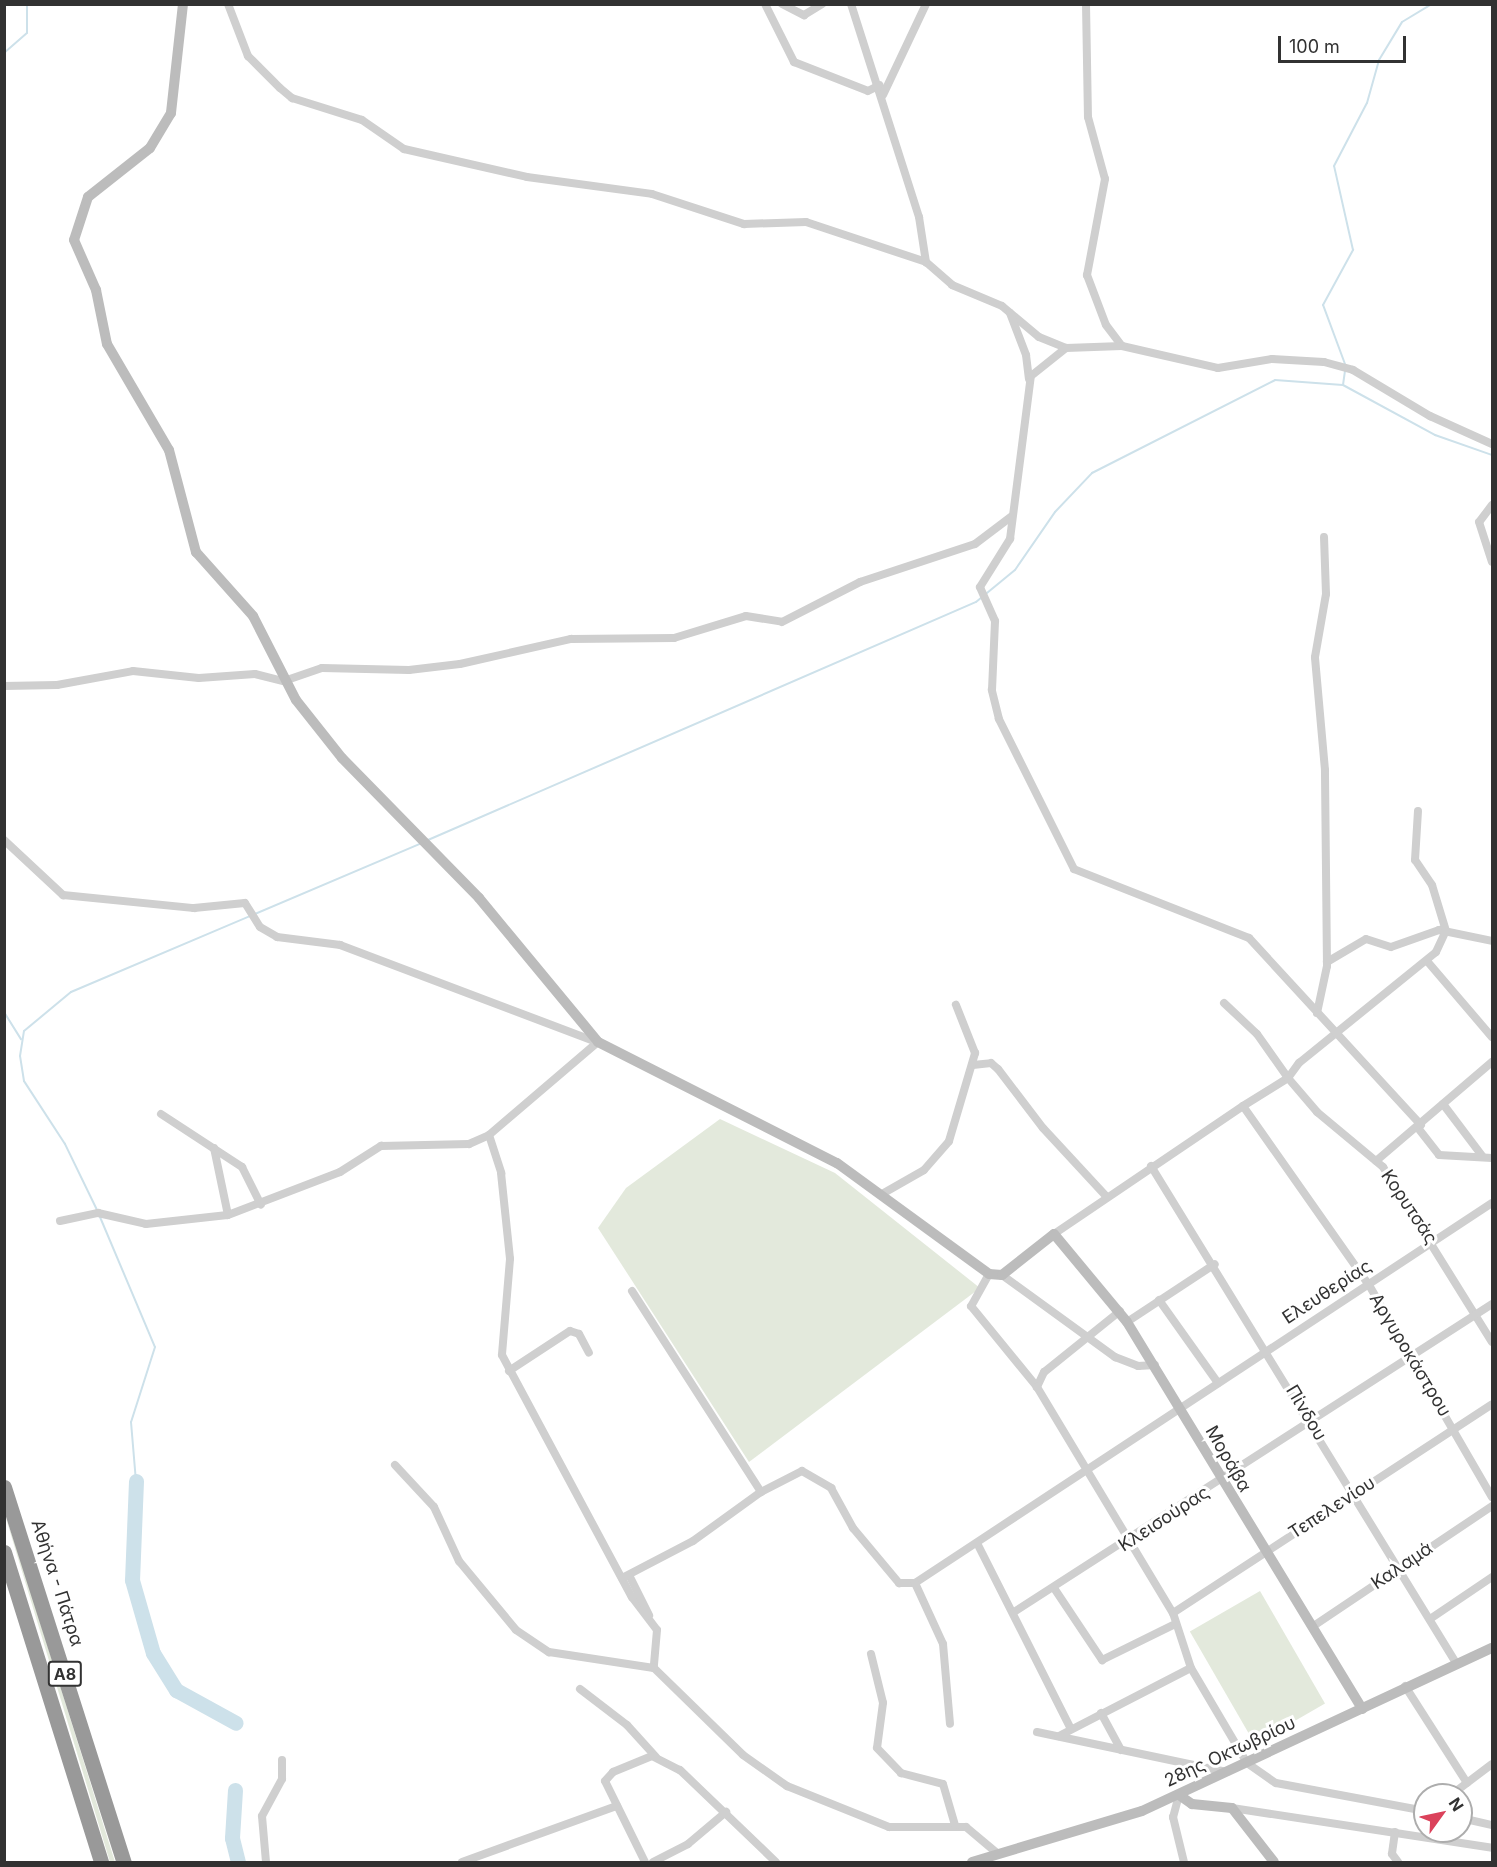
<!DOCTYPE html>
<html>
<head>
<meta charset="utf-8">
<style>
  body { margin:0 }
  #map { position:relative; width:1497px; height:1867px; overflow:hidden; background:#fff; font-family:Inter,sans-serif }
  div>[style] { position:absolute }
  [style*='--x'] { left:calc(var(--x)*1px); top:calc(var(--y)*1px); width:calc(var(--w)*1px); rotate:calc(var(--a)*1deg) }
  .green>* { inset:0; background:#e3e9dc; transform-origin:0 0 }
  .stream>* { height:2px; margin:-1px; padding:0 1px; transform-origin:1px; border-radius:1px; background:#cde1ea }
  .river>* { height:15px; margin:-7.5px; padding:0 7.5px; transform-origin:7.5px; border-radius:7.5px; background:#cde1ea }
  .street>* { height:8px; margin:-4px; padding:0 4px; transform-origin:4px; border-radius:4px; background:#cfcfcf }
  .secondary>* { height:10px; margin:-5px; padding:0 5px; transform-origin:5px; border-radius:5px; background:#bcbcbc }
  .highway>* { height:15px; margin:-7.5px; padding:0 7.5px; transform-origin:7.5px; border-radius:7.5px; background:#999 }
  span { translate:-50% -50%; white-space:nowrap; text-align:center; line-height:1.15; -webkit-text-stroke:6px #fff; paint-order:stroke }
  .shield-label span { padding:2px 4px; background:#fff; border:2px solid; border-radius:4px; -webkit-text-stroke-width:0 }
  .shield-label { font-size:16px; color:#323232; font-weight:700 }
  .street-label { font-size:18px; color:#323232 }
  .frame { position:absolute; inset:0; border:6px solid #323232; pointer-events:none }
  .north { position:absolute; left:1413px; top:1783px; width:60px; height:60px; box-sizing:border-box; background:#fff; border:2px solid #adadad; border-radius:50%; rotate:57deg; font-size:16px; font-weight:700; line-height:24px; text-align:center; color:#323232 }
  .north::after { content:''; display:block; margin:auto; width:21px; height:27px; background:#db425b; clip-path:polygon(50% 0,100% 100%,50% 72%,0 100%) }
  .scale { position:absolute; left:1278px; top:36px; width:128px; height:27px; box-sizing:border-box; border:3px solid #323232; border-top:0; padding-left:8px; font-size:18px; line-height:21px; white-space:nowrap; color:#323232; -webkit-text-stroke:4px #fff; paint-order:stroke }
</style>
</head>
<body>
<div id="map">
  <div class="green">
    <i style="clip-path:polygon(720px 1119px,835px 1173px,980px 1288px,749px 1462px,598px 1228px,626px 1188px)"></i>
    <i style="clip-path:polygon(4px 1512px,22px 1564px,115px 1862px,110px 1862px)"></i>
    <i style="left:1260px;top:1591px;width:130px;height:81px;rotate:60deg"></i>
  </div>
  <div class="stream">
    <i style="--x:4;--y:53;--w:30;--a:-41"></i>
    <i style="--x:27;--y:33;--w:29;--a:-90"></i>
    <i style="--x:1345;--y:364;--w:63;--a:-110.4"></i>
    <i style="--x:1323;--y:305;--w:63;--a:-61.4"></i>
    <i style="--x:1353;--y:250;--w:86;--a:-102.7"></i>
    <i style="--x:1334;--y:166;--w:71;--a:-62.4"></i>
    <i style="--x:1367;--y:103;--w:45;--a:-74.4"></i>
    <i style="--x:1379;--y:60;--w:44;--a:-58.8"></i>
    <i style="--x:1402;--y:22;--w:35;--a:-31"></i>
    <i style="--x:1343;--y:385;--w:15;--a:-82"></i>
    <i style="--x:428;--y:840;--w:597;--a:-23.48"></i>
    <i style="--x:976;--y:602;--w:50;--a:-39.4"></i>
    <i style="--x:1015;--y:570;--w:70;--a:-55.4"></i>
    <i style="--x:1055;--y:512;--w:54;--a:-46.5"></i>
    <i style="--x:1092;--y:473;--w:205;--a:-26.9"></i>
    <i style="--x:1275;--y:380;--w:68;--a:4.2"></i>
    <i style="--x:1343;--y:385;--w:105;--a:28.5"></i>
    <i style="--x:1435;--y:435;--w:60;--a:19.3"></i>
    <i style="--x:4;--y:1012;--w:32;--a:58"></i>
    <i style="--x:98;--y:1212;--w:76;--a:-115.9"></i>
    <i style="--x:65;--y:1144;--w:75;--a:-123.1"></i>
    <i style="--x:24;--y:1081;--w:25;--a:-99"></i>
    <i style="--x:20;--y:1056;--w:25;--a:-81"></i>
    <i style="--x:24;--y:1031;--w:61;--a:-39.7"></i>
    <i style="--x:71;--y:992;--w:379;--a:-23"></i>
    <i style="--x:100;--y:1217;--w:141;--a:67.1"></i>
    <i style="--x:155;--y:1347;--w:79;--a:107.7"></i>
    <i style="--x:131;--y:1422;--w:59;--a:85.2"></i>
  </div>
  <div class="river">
    <i style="--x:136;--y:1481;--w:99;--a:92.3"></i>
    <i style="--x:132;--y:1580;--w:76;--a:74"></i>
    <i style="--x:153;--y:1653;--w:44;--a:58.1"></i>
    <i style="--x:176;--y:1690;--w:68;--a:28.8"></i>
    <i style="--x:235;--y:1790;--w:48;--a:93.6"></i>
    <i style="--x:232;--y:1838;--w:25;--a:76"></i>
  </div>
  <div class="street">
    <i style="--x:228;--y:4;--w:56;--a:69"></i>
    <i style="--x:248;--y:56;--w:45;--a:45"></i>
    <i style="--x:280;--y:88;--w:16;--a:40"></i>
    <i style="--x:292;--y:98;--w:73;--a:17.4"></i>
    <i style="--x:362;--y:120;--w:51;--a:34.6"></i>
    <i style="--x:404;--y:149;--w:126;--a:12.8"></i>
    <i style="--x:527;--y:177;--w:126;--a:7.7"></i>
    <i style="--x:652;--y:194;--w:97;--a:18.1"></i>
    <i style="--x:744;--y:224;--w:62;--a:-1.8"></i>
    <i style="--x:806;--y:222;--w:126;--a:18.4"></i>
    <i style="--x:926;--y:262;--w:35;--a:41"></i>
    <i style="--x:952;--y:285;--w:54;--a:22.8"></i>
    <i style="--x:1002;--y:306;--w:48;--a:40"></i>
    <i style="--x:1039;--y:337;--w:29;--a:22"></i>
    <i style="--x:765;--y:4;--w:65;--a:63.4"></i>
    <i style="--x:794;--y:62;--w:79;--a:21.4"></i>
    <i style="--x:868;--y:91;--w:13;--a:-27"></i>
    <i style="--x:782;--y:4;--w:25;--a:27"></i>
    <i style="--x:804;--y:15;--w:21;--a:-31"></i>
    <i style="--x:851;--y:4;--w:224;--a:72.3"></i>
    <i style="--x:919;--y:217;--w:46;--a:81.2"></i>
    <i style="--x:1086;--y:4;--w:113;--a:89"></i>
    <i style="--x:1088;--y:117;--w:64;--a:74.7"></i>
    <i style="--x:1105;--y:179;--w:98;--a:100.6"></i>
    <i style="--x:1087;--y:275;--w:53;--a:69.2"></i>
    <i style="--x:1106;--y:325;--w:25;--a:53"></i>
    <i style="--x:883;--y:95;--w:101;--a:-64.7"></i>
    <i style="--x:1010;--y:313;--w:45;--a:69.1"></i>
    <i style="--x:1026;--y:355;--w:24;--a:83"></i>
    <i style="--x:1492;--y:505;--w:21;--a:127"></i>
    <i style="--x:1479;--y:522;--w:42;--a:72"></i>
    <i style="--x:4;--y:686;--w:53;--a:-1.1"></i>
    <i style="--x:57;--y:685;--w:77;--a:-10.4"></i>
    <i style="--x:133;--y:671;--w:66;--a:6.1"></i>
    <i style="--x:199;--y:678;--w:56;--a:-4.1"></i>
    <i style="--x:255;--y:674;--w:30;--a:14"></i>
    <i style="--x:284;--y:681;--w:40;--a:-18.9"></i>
    <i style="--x:322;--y:668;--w:87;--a:1.3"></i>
    <i style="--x:409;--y:670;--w:51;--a:-6.7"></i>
    <i style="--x:460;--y:664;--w:114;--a:-12.7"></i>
    <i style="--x:571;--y:639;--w:103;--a:-0.6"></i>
    <i style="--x:674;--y:638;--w:75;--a:-17"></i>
    <i style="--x:746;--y:616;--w:36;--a:9"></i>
    <i style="--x:782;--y:622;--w:88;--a:-27.1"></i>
    <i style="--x:860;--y:582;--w:121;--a:-18.3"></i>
    <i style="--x:975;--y:544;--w:46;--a:-37.1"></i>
    <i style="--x:4;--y:840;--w:81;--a:43"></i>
    <i style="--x:63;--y:895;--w:132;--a:5.7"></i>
    <i style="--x:194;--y:908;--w:51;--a:-5.6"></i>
    <i style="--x:245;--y:903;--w:28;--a:58"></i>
    <i style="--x:260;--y:927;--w:20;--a:30"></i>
    <i style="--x:277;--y:937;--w:64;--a:7.2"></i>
    <i style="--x:340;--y:945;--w:275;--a:20.7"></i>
    <i style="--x:1427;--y:961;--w:100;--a:49.5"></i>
    <i style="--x:1327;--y:962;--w:45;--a:-30.5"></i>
    <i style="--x:1366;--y:939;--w:26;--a:18"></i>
    <i style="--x:1391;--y:947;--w:51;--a:-19.5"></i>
    <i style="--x:1439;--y:930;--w:54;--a:11.7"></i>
    <i style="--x:1224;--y:1003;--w:45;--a:43.2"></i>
    <i style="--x:1257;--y:1034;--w:54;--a:54.8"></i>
    <i style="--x:1288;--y:1078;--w:19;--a:-54"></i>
    <i style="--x:1299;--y:1063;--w:176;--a:-39"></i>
    <i style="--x:1436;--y:952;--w:23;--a:-65"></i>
    <i style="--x:1446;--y:931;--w:48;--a:-106.9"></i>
    <i style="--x:1432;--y:885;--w:30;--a:-124"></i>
    <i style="--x:1415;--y:860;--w:49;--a:-86.5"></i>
    <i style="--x:1317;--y:1013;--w:48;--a:-78"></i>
    <i style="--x:1327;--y:966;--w:196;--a:-90.6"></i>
    <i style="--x:1325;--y:770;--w:113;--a:-95.1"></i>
    <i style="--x:1315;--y:657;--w:64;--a:-80.1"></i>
    <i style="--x:1326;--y:594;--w:57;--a:-92"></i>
    <i style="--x:973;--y:1065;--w:18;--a:-6"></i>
    <i style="--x:991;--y:1063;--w:9;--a:41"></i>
    <i style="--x:998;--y:1069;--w:74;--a:52.7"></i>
    <i style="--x:1043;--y:1128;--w:94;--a:47.2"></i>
    <i style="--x:1443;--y:1104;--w:66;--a:53"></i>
    <i style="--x:1243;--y:1106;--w:53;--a:-31.9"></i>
    <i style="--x:1288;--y:1078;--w:45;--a:49.5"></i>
    <i style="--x:1317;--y:1112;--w:86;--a:39.8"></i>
    <i style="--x:1383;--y:1167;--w:206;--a:58.1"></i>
    <i style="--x:161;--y:1114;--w:97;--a:33.2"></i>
    <i style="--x:242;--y:1167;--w:42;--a:63.4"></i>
    <i style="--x:1421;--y:1125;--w:254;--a:-132.6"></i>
    <i style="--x:1249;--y:938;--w:188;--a:-158.5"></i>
    <i style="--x:1074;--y:869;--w:168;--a:-116.6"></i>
    <i style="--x:999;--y:719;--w:30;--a:-104"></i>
    <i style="--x:992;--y:690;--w:69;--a:-87.5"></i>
    <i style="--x:995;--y:621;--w:37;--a:-114"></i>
    <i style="--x:980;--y:587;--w:57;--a:-58"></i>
    <i style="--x:1010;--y:539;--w:164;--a:-82.7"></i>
    <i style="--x:1031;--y:376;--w:45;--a:-38.7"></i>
    <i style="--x:1066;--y:348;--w:56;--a:-2"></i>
    <i style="--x:1122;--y:346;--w:98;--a:12.9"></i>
    <i style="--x:1218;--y:368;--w:55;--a:-9.5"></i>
    <i style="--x:1272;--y:359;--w:52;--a:3.3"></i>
    <i style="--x:1324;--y:362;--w:30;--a:15"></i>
    <i style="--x:1353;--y:370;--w:90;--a:30.9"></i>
    <i style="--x:1430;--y:416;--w:68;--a:24.3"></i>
    <i style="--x:1418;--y:1128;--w:34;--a:52"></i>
    <i style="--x:1439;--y:1155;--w:53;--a:3.2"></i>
    <i style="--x:489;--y:1135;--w:40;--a:72"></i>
    <i style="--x:501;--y:1173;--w:86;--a:84"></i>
    <i style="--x:510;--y:1259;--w:96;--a:94.8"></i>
    <i style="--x:502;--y:1355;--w:275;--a:61.8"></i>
    <i style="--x:632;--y:1597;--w:41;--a:52.9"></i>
    <i style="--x:657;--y:1630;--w:38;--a:95"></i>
    <i style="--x:654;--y:1668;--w:124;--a:44.3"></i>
    <i style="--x:743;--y:1755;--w:54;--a:35.2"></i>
    <i style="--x:787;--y:1786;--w:110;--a:21.9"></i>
    <i style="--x:889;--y:1827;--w:77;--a:0"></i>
    <i style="--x:966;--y:1827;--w:39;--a:40"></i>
    <i style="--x:214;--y:1148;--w:68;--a:78.2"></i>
    <i style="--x:1376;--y:1161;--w:153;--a:-40.5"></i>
    <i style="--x:1151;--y:1166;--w:583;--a:58.46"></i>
    <i style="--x:882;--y:1194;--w:48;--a:-29.7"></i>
    <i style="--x:924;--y:1170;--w:38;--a:-49"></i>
    <i style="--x:949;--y:1141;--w:92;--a:-73.5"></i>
    <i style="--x:975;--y:1053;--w:52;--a:-111.6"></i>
    <i style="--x:60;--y:1221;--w:39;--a:-12"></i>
    <i style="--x:98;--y:1213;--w:49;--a:12.9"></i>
    <i style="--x:146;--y:1224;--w:82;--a:-6.3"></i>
    <i style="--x:228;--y:1215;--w:120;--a:-21"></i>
    <i style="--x:340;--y:1172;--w:49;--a:-32.4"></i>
    <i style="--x:381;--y:1146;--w:88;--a:-1.3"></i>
    <i style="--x:469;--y:1144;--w:22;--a:-24"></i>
    <i style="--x:489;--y:1135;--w:143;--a:-40.5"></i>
    <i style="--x:1054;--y:1234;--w:228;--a:-34.1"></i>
    <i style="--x:1243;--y:1106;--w:219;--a:54.9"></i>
    <i style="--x:1369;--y:1285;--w:245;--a:59.9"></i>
    <i style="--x:989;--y:1274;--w:37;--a:119"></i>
    <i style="--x:971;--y:1306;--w:104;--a:50.8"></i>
    <i style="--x:1002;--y:1275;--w:140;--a:36"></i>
    <i style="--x:1115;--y:1357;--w:25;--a:21"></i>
    <i style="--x:1138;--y:1366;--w:17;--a:-3"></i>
    <i style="--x:632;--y:1291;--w:239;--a:57.3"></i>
    <i style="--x:1159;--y:1300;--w:102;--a:54.6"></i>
    <i style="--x:1120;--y:1311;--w:97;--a:141.2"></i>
    <i style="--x:1044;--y:1372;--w:17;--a:115"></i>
    <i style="--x:1037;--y:1387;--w:264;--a:59"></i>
    <i style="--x:1173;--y:1613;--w:58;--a:71.9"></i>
    <i style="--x:1191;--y:1668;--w:110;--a:59.5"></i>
    <i style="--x:1247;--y:1763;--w:35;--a:35"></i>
    <i style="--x:1276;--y:1783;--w:152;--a:10.6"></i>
    <i style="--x:1127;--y:1322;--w:105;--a:-33.4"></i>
    <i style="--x:509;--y:1371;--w:73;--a:-33.3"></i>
    <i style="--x:570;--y:1331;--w:9;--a:18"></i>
    <i style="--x:579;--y:1334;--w:21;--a:62"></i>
    <i style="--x:395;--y:1465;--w:57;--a:47.1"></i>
    <i style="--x:434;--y:1507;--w:60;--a:65.2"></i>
    <i style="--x:459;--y:1561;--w:89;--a:50.4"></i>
    <i style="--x:516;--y:1630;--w:40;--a:34"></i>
    <i style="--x:549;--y:1652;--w:106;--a:8.7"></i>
    <i style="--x:978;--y:1545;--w:206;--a:63.2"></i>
    <i style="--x:629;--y:1575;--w:45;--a:63.4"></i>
    <i style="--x:622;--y:1578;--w:80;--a:-27.5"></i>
    <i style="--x:693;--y:1541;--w:84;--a:-35.8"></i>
    <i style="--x:761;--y:1492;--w:46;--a:-27.1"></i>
    <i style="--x:802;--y:1471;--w:34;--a:30"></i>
    <i style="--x:831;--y:1488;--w:46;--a:61.2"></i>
    <i style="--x:853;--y:1528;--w:72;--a:50.1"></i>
    <i style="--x:899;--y:1583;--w:16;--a:0"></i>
    <i style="--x:915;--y:1583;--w:691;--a:-33.37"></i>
    <i style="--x:915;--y:1583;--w:67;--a:65.3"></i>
    <i style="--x:943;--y:1644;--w:80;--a:85"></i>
    <i style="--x:1054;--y:1588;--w:87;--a:56.3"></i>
    <i style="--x:1102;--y:1660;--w:79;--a:-26.2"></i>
    <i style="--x:1014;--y:1612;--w:569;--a:-32.8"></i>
    <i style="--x:1173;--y:1613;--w:381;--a:-33.2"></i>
    <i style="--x:1430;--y:1619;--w:75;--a:-34.1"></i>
    <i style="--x:1312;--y:1627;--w:217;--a:-33.9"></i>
    <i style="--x:871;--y:1654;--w:50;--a:76.2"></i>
    <i style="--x:883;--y:1703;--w:45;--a:97.6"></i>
    <i style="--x:877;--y:1748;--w:35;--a:46"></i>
    <i style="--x:901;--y:1773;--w:43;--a:14.7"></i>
    <i style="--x:943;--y:1784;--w:43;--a:73.7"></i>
    <i style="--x:1405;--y:1686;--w:115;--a:57.4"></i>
    <i style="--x:580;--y:1689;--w:59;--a:37.5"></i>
    <i style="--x:627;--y:1725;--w:43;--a:47.8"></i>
    <i style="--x:1101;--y:1713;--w:42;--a:61.6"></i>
    <i style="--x:1037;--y:1732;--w:194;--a:11.9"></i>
    <i style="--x:1059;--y:1736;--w:148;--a:-27.3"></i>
    <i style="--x:1179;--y:1795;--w:23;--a:105"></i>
    <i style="--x:1173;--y:1817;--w:46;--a:76.3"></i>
    <i style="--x:1451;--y:1795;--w:51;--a:-37.1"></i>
    <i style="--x:1232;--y:1808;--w:263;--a:8.7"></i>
    <i style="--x:1461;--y:1818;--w:32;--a:13"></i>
    <i style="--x:1395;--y:1832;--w:22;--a:98"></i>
    <i style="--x:1392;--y:1854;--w:10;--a:53"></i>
    <i style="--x:266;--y:1862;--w:46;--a:-95"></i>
    <i style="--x:262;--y:1816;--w:42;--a:-61.6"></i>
    <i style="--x:282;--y:1779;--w:19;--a:-90"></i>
    <i style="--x:462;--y:1862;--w:165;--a:-19.9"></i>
    <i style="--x:645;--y:1862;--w:90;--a:-116.3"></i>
    <i style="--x:605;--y:1781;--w:12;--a:-48"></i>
    <i style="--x:613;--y:1772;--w:42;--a:-22.3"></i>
    <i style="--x:652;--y:1756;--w:31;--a:27"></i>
    <i style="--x:680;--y:1770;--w:133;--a:43.8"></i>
    <i style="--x:653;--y:1862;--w:39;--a:-27"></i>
    <i style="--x:688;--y:1844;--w:50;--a:-40.1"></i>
  </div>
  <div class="secondary">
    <i style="--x:183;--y:4;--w:110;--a:96.3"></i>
    <i style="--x:171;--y:113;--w:41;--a:121"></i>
    <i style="--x:150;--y:148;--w:79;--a:141.7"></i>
    <i style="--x:88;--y:197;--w:45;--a:108"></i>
    <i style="--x:74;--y:240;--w:55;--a:66.3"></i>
    <i style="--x:96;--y:290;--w:55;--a:78.5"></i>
    <i style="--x:107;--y:344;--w:123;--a:59.7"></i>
    <i style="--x:169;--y:450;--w:106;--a:75.2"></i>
    <i style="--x:196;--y:552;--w:86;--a:48.3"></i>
    <i style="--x:253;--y:616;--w:94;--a:62.9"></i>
    <i style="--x:296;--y:700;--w:74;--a:51.6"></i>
    <i style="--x:342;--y:758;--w:196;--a:45.6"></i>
    <i style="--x:479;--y:898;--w:187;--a:50.4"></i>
    <i style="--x:598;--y:1042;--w:268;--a:26.9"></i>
    <i style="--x:837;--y:1163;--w:188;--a:36.1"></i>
    <i style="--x:989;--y:1274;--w:13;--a:4"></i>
    <i style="--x:1002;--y:1275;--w:66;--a:-38.3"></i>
    <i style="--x:1054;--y:1234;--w:114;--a:50.3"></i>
    <i style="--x:1127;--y:1322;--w:453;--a:58.7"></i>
    <i style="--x:1179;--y:1795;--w:16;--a:35"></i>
    <i style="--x:1192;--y:1804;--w:40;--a:5.7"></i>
    <i style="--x:1232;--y:1808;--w:68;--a:52.1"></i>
    <i style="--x:972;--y:1862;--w:177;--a:-16.7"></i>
    <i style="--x:1142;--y:1811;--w:386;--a:-25"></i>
  </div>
  <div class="highway">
    <i style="--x:4;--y:1487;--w:394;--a:72.3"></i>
    <i style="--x:4;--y:1552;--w:325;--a:72.6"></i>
  </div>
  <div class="shield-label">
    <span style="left:65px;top:1674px">Α8</span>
  </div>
  <div class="street-label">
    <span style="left:1409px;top:1207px;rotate:56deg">Κορυτσάς</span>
    <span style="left:1327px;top:1292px;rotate:-33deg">Ελευθερίας</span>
    <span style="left:1410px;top:1355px;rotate:59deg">Αργυροκάστρου</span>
    <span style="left:1306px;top:1413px;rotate:59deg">Πίνδου</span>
    <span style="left:1228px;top:1459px;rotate:60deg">Μοράβα</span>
    <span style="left:1332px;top:1508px;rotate:-33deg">Τεπελενίου</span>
    <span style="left:1164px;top:1519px;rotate:-33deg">Κλεισούρας</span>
    <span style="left:1402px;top:1566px;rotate:-34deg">Καλαμά</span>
    <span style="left:57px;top:1583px;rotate:72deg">Αθήνα - Πάτρα</span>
    <span style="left:1230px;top:1752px;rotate:-25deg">28ης Οκτωβρίου</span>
  </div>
  <div class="frame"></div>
  <div class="north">N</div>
  <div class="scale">100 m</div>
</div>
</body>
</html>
